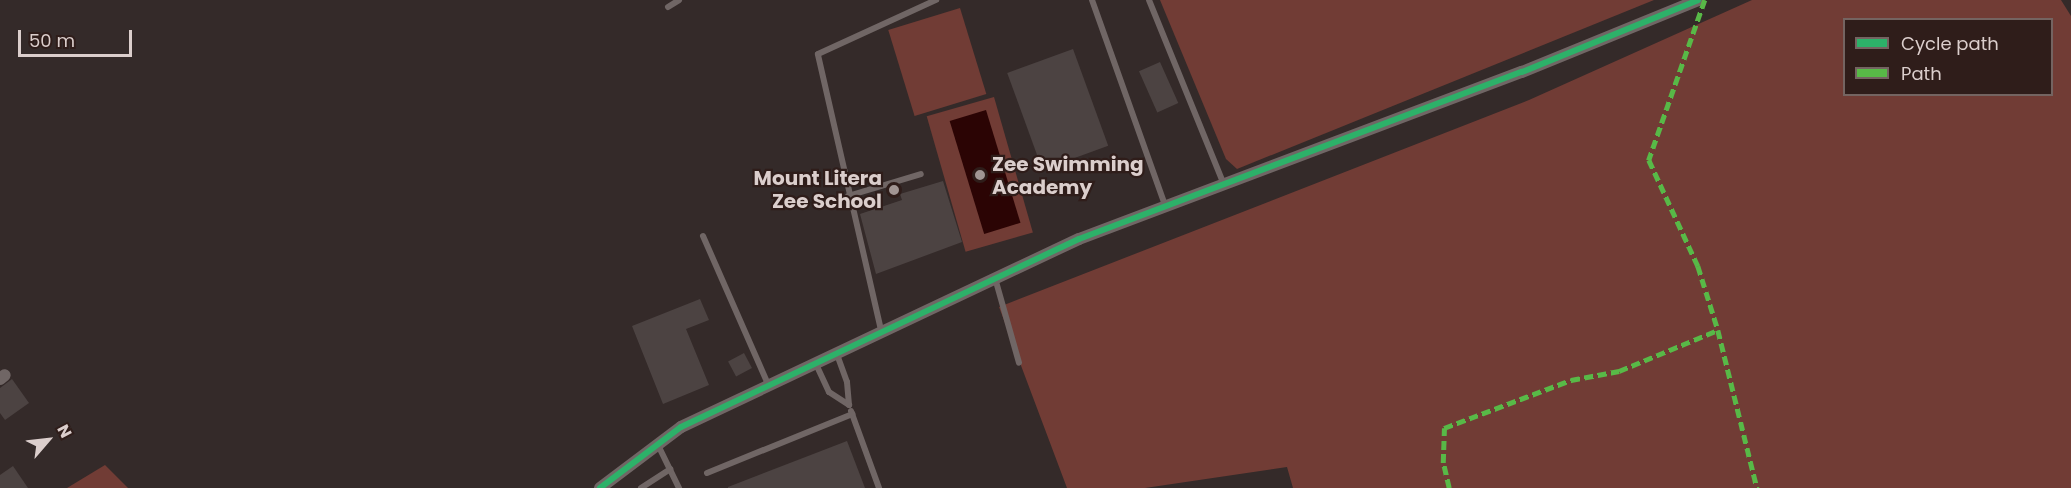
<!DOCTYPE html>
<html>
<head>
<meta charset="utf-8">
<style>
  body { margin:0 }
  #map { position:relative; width:2071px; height:488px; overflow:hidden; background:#342a29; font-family:Poppins,sans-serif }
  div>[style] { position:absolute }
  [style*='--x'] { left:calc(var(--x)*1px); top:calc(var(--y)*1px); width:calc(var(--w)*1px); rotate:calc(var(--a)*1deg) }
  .green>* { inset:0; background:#713c35; transform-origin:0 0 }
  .water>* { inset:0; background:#2b0404; transform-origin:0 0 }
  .building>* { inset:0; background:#4c4342; transform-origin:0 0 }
  .lane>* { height:6px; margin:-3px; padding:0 3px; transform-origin:3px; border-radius:3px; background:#706665 }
  .street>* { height:12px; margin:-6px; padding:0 6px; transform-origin:6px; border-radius:6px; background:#706665 }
  .quiet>* { height:4.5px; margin-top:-2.25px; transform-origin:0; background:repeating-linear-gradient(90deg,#58b947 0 9px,transparent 0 13.5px) }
  .cycleway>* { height:6px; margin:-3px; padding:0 3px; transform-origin:3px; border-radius:3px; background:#2db169 }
  .dots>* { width:16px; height:16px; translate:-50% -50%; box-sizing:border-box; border:3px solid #2f1d1a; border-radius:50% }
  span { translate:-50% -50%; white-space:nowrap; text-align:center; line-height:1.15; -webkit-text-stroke:4.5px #2f1d1a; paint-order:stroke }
  .poi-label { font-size:20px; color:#dbcecc; font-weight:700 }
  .left { translate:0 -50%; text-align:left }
  .right { translate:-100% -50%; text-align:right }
  .legend { position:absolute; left:1843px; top:18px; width:210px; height:78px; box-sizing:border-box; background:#2f1d1a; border:2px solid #746461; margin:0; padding:8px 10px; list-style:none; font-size:18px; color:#dbcecc }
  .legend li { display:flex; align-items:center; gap:12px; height:30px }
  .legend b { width:30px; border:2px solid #746461 }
  .north { position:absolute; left:18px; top:410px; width:60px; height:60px; -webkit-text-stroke:4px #2f1d1a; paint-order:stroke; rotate:62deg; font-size:16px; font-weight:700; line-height:24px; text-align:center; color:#dbcecc }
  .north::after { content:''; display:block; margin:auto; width:21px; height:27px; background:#dbcecc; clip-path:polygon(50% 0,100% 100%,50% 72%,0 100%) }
  .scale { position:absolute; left:18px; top:30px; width:114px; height:27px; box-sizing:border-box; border:3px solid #dbcecc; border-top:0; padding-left:8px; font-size:18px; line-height:21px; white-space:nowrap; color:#dbcecc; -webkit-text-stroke:4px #2f1d1a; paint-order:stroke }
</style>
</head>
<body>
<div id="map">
  <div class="green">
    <i style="clip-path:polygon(1160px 0,1654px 0,1237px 169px,1226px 159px)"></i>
    <i style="clip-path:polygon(evenodd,1752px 0,2061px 0,2071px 16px,2071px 488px,1293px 488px,1287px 467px,1145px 488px,1067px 488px,999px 307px,1529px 100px,1752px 0,1844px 20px,2052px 20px,2052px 94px,1844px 94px,1844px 20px)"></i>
    <i style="left:960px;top:8px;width:90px;height:75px;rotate:73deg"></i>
    <i style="left:994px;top:97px;width:141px;height:70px;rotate:74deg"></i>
    <i style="clip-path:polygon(105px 465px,128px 488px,67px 488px)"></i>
  </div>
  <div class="water">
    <i style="left:986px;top:110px;width:118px;height:38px;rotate:73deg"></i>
  </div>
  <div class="building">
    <i style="left:1073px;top:49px;width:103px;height:70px;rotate:70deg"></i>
    <i style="left:1160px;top:62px;width:45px;height:23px;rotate:66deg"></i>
    <i style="clip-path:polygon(943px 181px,962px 242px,876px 274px,860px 214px,902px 200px,900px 194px)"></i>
    <i style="clip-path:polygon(700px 299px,709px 320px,686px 329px,709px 385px,663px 404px,632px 326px)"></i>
    <i style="left:744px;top:353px;width:17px;height:18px;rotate:62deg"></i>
    <i style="clip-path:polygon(12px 379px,29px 403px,5px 420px,0 413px,0 388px)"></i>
    <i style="clip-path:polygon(847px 441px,865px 488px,728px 488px,728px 487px)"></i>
    <i style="clip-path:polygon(13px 466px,28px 488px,0 488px,0 475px)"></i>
  </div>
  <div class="lane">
    <i style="--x:1092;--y:0;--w:221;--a:70.4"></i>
    <i style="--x:1149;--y:0;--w:200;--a:67.9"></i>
    <i style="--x:668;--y:7;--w:13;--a:-32"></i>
    <i style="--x:848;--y:196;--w:76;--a:-16.8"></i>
    <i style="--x:703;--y:236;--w:162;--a:66.3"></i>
    <i style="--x:995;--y:278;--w:88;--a:74.2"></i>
    <i style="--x:881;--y:330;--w:283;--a:-102.9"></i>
    <i style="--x:818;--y:54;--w:130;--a:-24.6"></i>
    <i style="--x:815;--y:362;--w:33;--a:65"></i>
    <i style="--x:829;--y:392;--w:24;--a:33"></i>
    <i style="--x:849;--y:405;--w:23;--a:-95"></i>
    <i style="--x:847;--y:382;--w:30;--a:-110"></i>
    <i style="--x:851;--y:411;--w:82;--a:70"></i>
    <i style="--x:658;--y:445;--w:48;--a:64"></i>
    <i style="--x:707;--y:473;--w:157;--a:-22.1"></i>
    <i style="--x:641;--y:488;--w:35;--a:-33"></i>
  </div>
  <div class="street">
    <i style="--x:0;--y:379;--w:6;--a:-39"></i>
    <i style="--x:600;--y:488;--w:101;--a:-37"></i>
    <i style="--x:681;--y:427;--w:440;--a:-25.3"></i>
    <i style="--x:1079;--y:239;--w:473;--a:-20.7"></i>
    <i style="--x:1522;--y:72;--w:190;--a:-22.2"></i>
  </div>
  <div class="quiet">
    <i style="--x:1705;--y:0;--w:170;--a:109.3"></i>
    <i style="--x:1649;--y:160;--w:117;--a:65.2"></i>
    <i style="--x:1698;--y:266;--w:67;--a:72.6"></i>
    <i style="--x:1718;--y:330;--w:163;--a:76.1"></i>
    <i style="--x:1449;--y:488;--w:26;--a:-103"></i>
    <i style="--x:1443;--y:463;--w:35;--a:-88"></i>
    <i style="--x:1444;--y:428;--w:136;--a:-20.7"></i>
    <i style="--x:1571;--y:380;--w:49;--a:-10.6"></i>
    <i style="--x:1619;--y:371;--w:107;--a:-22.5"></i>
  </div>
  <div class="cycleway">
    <i style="--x:600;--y:488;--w:101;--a:-37"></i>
    <i style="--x:681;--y:427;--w:440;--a:-25.3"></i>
    <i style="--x:1079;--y:239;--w:473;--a:-20.7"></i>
    <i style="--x:1522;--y:72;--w:190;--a:-22.2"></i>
  </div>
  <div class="dots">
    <i style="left:980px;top:175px;background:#a19593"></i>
    <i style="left:894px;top:190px;background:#a19593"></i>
  </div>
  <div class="poi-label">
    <span class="left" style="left:992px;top:176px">Zee Swimming<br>Academy</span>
    <span class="right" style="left:882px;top:190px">Mount Litera<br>Zee School</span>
  </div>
  <ul class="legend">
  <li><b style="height:8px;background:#2db169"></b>Cycle path</li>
  <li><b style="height:8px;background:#58b947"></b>Path</li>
  </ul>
  <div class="north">N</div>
  <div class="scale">50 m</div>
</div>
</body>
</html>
